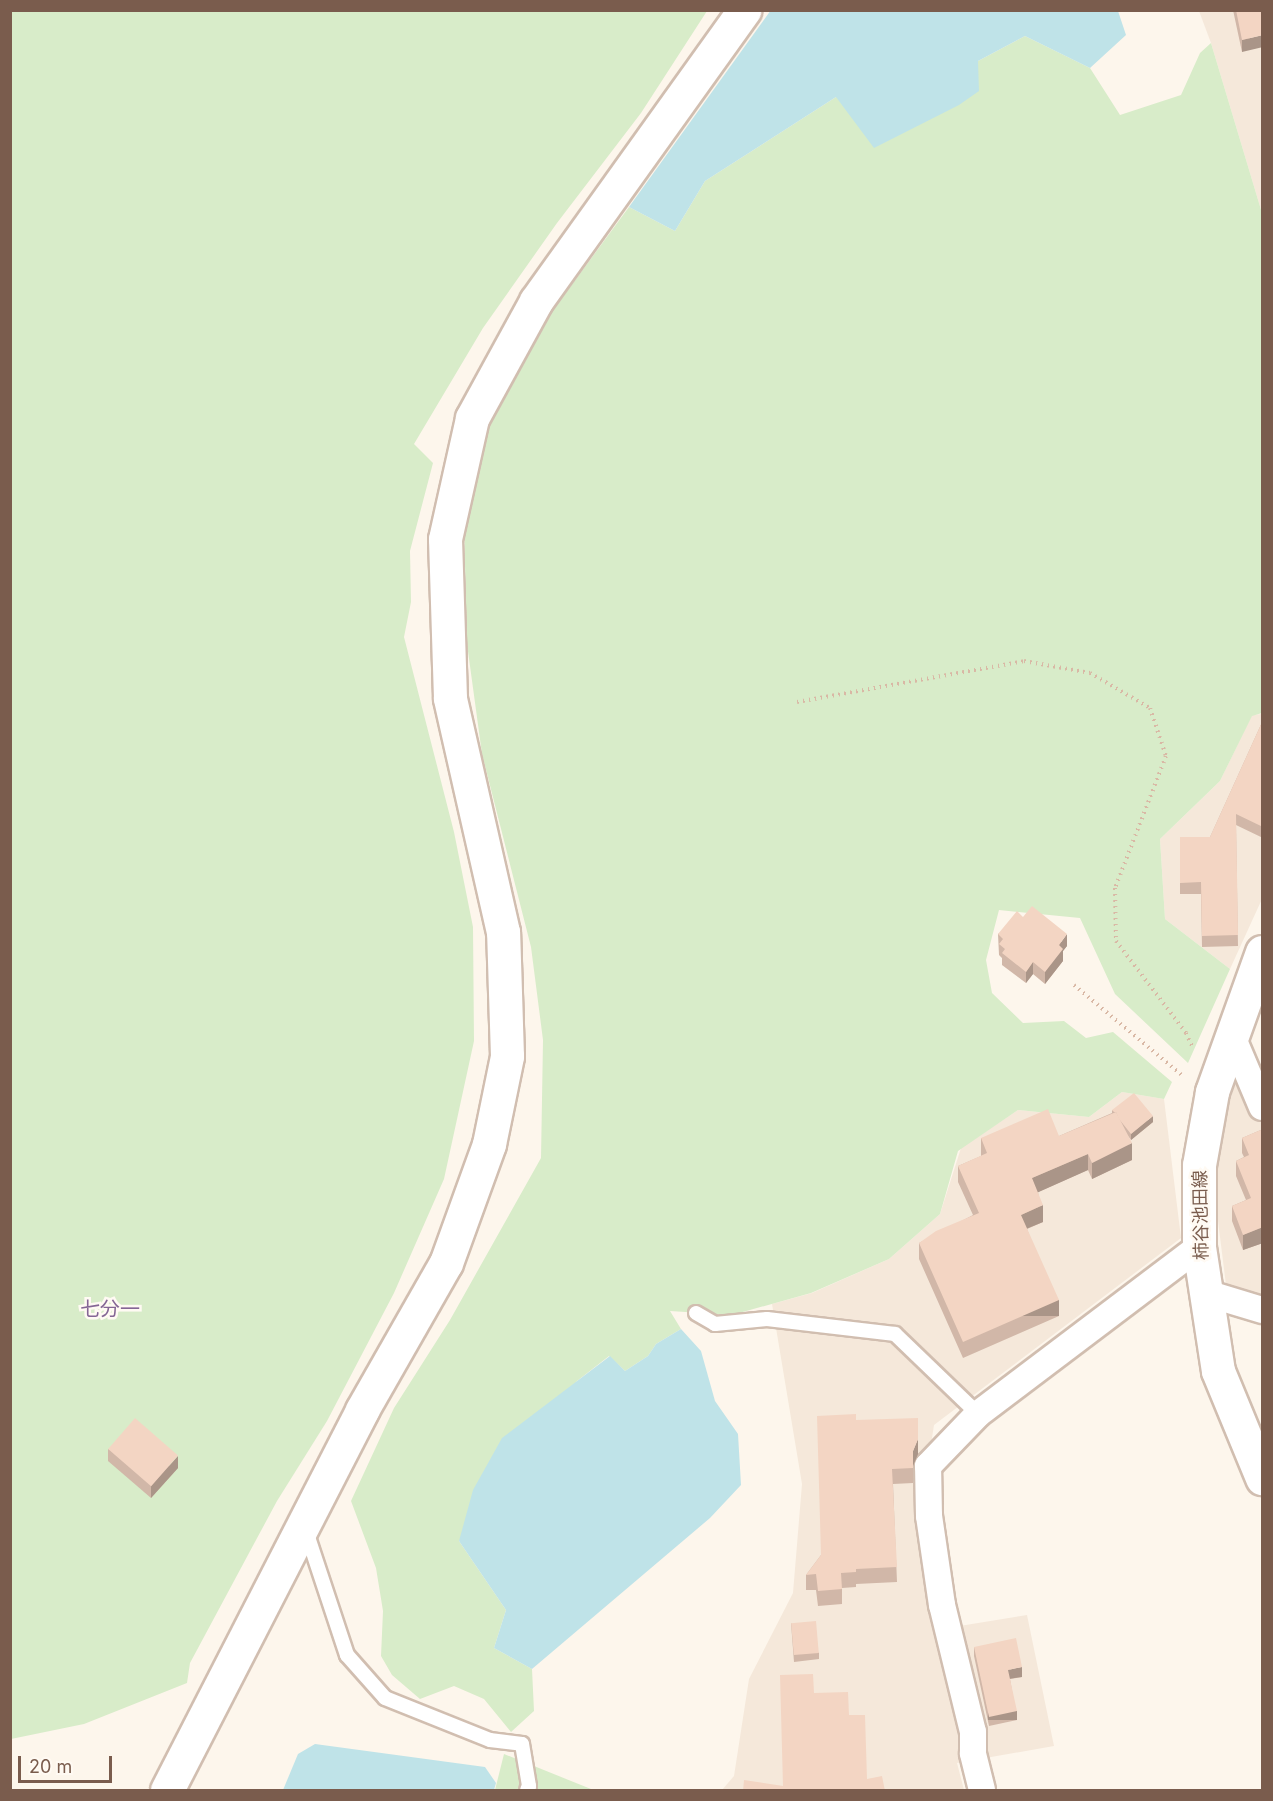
<!DOCTYPE html>
<html>
<head>
<meta charset="utf-8">
<style>
  body { margin:0 }
  #map { position:relative; width:1273px; height:1801px; overflow:hidden; background:#fdf6ec; font-family:Inter,"Noto Sans JP",sans-serif }
  div>[style] { position:absolute }
  [style*='--x'] { left:calc(var(--x)*1px); top:calc(var(--y)*1px); width:calc(var(--w)*1px); rotate:calc(var(--a)*1deg) }
  .residential>* { inset:0; background:#f5e8da }
  .green>* { inset:0; background:#d8ecc9 }
  .water>* { inset:0; background:#bfe3e8 }
  .path>* { height:4px; margin-top:-2px; transform-origin:0; background:repeating-linear-gradient(90deg,#d9b8a5 0 1.5px,transparent 0 6px) }
  .roads { filter:drop-shadow(2px 0 #d1beb0) drop-shadow(-2px 0 #d1beb0) drop-shadow(0 2px #d1beb0) drop-shadow(0 -2px #d1beb0) }
  .service>* { height:14px; margin:-7px; padding:0 7px; transform-origin:7px; border-radius:7px; background:#fff }
  .minor>* { height:26px; margin:-13px; padding:0 13px; transform-origin:13px; border-radius:13px; background:#fff }
  .tertiary>* { height:33px; margin:-16.5px; padding:0 16.5px; transform-origin:16.5px; border-radius:16.5px; background:#fff }
  .secondary>* { height:33px; margin:-16.5px; padding:0 16.5px; transform-origin:16.5px; border-radius:16.5px; background:#fff }
  .wall>* { inset:0; background:#d1b7a8 }
  .shaded-wall>* { inset:0; background:#aa9588; transform-origin:0 0 }
  .building>* { inset:0; background:#f3d5c3; transform-origin:0 0 }
  span { translate:-50% -50%; white-space:nowrap; text-align:center; line-height:1.15; -webkit-text-stroke:5px #fffaf3; paint-order:stroke }
  .street-label { font-size:18px; color:#7a5c4d }
  .neighbourhood-label { font-size:20px; color:#846695 }
  .frame { position:absolute; inset:0; border:12px solid #7a5c4d; pointer-events:none }
  .scale { position:absolute; left:18px; top:1756px; width:94px; height:27px; box-sizing:border-box; border:3px solid #7a5c4d; border-top:0; padding-left:8px; font-size:18px; line-height:21px; white-space:nowrap; color:#7a5c4d; -webkit-text-stroke:4px #fffaf3; paint-order:stroke }
</style>
</head>
<body>
<div id="map">
  <div class="residential">
    <i style="clip-path:polygon(1199px 11px,1262px 11px,1262px 213px,1211px 43px)"></i>
    <i style="clip-path:polygon(1262px 714px,1262px 899px,1230px 969px,1165px 919px,1160px 839px,1220px 781px,1252px 715px)"></i>
    <i style="clip-path:polygon(1235px 1081px,1262px 1103px,1262px 1297px,1226px 1285px,1212px 1173px)"></i>
    <i style="clip-path:polygon(1122px 1092px,1164px 1099px,1181px 1238px,934px 1425px,917px 1534px,935px 1630px,1027px 1615px,1054px 1746px,957px 1763px,964px 1790px,722px 1790px,734px 1776px,749px 1679px,793px 1593px,802px 1484px,772px 1304px,812px 1293px,889px 1259px,940px 1214px,961px 1148px,1018px 1110px,1089px 1117px)"></i>
  </div>
  <div class="green">
    <i style="clip-path:polygon(10px 11px,707px 11px,641px 113px,557px 223px,483px 328px,414px 444px,433px 463px,410px 551px,411px 602px,404px 637px,454px 832px,473px 927px,474px 1041px,444px 1179px,394px 1293px,327px 1421px,277px 1501px,190px 1663px,187px 1683px,84px 1724px,11px 1739px)"></i>
    <i style="clip-path:polygon(1025px 36px,1090px 68px,1120px 115px,1181px 95px,1200px 53px,1211px 43px,1262px 213px,1262px 713px,1252px 716px,1220px 781px,1160px 839px,1165px 919px,1230px 969px,1188px 1063px,1115px 994px,1080px 918px,999px 910px,986px 960px,992px 993px,1023px 1023px,1064px 1021px,1086px 1038px,1113px 1032px,1172px 1082px,1164px 1099px,1122px 1092px,1089px 1117px,1018px 1110px,958px 1151px,940px 1214px,889px 1259px,811px 1293px,732px 1315px,670px 1311px,681px 1329px,656px 1344px,648px 1356px,625px 1371px,609px 1356px,577px 1381px,459px 1541px,506px 1610px,494px 1648px,532px 1669px,534px 1711px,511px 1732px,484px 1699px,454px 1686px,420px 1699px,392px 1675px,381px 1656px,383px 1611px,376px 1568px,351px 1501px,394px 1408px,450px 1320px,541px 1158px,543px 1040px,531px 947px,482px 754px,467px 644px,464px 527px,487px 424px,551px 313px,629px 207px,675px 231px,705px 181px,836px 97px,978px 61px)"></i>
    <i style="clip-path:polygon(504px 1754px,591px 1789px,591px 1790px,495px 1790px)"></i>
  </div>
  <div class="water">
    <i style="clip-path:polygon(771px 10px,1118px 11px,1126px 35px,1090px 68px,1025px 36px,978px 61px,979px 91px,959px 105px,874px 148px,836px 97px,705px 181px,675px 231px,629px 207px)"></i>
    <i style="clip-path:polygon(681px 1329px,701px 1351px,715px 1401px,738px 1434px,741px 1485px,710px 1518px,532px 1669px,494px 1648px,506px 1610px,459px 1541px,473px 1490px,502px 1438px,610px 1356px,625px 1371px,648px 1356px,656px 1344px)"></i>
    <i style="clip-path:polygon(315px 1744px,485px 1767px,496px 1783px,494px 1790px,283px 1790px,298px 1754px)"></i>
  </div>
  <div class="path">
    <i style="--x:797;--y:702;--w:231;--a:-10.2"></i>
    <i style="--x:1024;--y:661;--w:67;--a:10.3"></i>
    <i style="--x:1090;--y:673;--w:69;--a:30.3"></i>
    <i style="--x:1150;--y:708;--w:51;--a:71.6"></i>
    <i style="--x:1166;--y:756;--w:142;--a:111.1"></i>
    <i style="--x:1115;--y:888;--w:53;--a:88.9"></i>
    <i style="--x:1116;--y:941;--w:116;--a:52.7"></i>
    <i style="--x:1186;--y:1033;--w:17;--a:65"></i>
    <i style="--x:1074;--y:985;--w:142;--a:39.9"></i>
  </div>
  <div class="roads">
    <div class="service">
      <i style="--x:696;--y:1313;--w:22;--a:30"></i>
      <i style="--x:715;--y:1324;--w:52;--a:-5.5"></i>
      <i style="--x:767;--y:1319;--w:129;--a:6.7"></i>
      <i style="--x:895;--y:1334;--w:115;--a:43.9"></i>
      <i style="--x:305;--y:1528;--w:134;--a:71.7"></i>
      <i style="--x:347;--y:1655;--w:57;--a:48.5"></i>
      <i style="--x:385;--y:1698;--w:113;--a:21.8"></i>
      <i style="--x:490;--y:1740;--w:32;--a:7"></i>
      <i style="--x:522;--y:1744;--w:43;--a:80.5"></i>
      <i style="--x:529;--y:1786;--w:4;--a:117"></i>
    </div>
    <div class="minor">
      <i style="--x:1232;--y:1036;--w:77;--a:67.1"></i>
      <i style="--x:1206;--y:1293;--w:59;--a:16.9"></i>
      <i style="--x:982;--y:1790;--w:38;--a:-104"></i>
      <i style="--x:973;--y:1753;--w:21;--a:-90"></i>
      <i style="--x:973;--y:1732;--w:131;--a:-103.7"></i>
      <i style="--x:942;--y:1605;--w:90;--a:-98.3"></i>
      <i style="--x:929;--y:1516;--w:50;--a:-91.1"></i>
      <i style="--x:928;--y:1466;--w:72;--a:-46.1"></i>
      <i style="--x:978;--y:1414;--w:277;--a:-37.1"></i>
    </div>
    <div class="tertiary">
      <i style="--x:167;--y:1790;--w:427;--a:-62.8"></i>
      <i style="--x:362;--y:1410;--w:169;--a:-60.3"></i>
      <i style="--x:446;--y:1263;--w:127;--a:-70.1"></i>
      <i style="--x:489;--y:1144;--w:90;--a:-78.4"></i>
      <i style="--x:507;--y:1056;--w:124;--a:-91.8"></i>
      <i style="--x:503;--y:932;--w:240;--a:-102.8"></i>
      <i style="--x:450;--y:698;--w:159;--a:-91.8"></i>
      <i style="--x:445;--y:539;--w:124;--a:-77.4"></i>
      <i style="--x:472;--y:418;--w:133;--a:-61.3"></i>
      <i style="--x:536;--y:301;--w:358;--a:-54.4"></i>
    </div>
    <div class="secondary">
      <i style="--x:1262;--y:952;--w:149;--a:109.7"></i>
      <i style="--x:1212;--y:1092;--w:74;--a:100.1"></i>
      <i style="--x:1199;--y:1165;--w:82;--a:90"></i>
      <i style="--x:1199;--y:1247;--w:125;--a:81.3"></i>
      <i style="--x:1218;--y:1371;--w:116;--a:67.6"></i>
    </div>
  </div>
  <div class="wall">
    <i style="clip-path:polygon(1233px 10px,1263px 10px,1242px 52px)"></i>
    <i style="clip-path:polygon(1263px 720px,1263px 838px,1236px 825px,1238px 946px,1202px 947px,1201px 894px,1180px 894px,1180px 837px,1210px 837px)"></i>
    <i style="clip-path:polygon(1023px 917px,1067px 946px,1063px 951px,1063px 961px,1045px 984px,1033px 974px,1026px 983px,1002px 965px,1002px 958px,999px 955px,998px 934px)"></i>
    <i style="clip-path:polygon(1112px 1110px,1153px 1122px,1131px 1140px,1128px 1136px,1132px 1160px,1092px 1179px,1088px 1170px,1038px 1192px,1043px 1222px,1027px 1229px,1059px 1316px,963px 1358px,919px 1259px,919px 1243px,973px 1215px,958px 1182px,958px 1166px,981px 1156px,981px 1138px,1059px 1136px,1112px 1113px)"></i>
    <i style="clip-path:polygon(1263px 1129px,1263px 1243px,1243px 1250px,1232px 1221px,1232px 1206px,1246px 1200px,1236px 1176px,1236px 1161px,1244px 1157px,1242px 1153px,1242px 1138px)"></i>
    <i style="clip-path:polygon(856px 1420px,918px 1454px,913px 1465px,913px 1483px,893px 1484px,897px 1582px,856px 1584px,856px 1587px,842px 1588px,842px 1604px,818px 1606px,816px 1590px,806px 1590px,806px 1575px,821px 1555px)"></i>
    <i style="clip-path:polygon(108px 1449px,178px 1468px,151px 1498px,108px 1461px)"></i>
    <i style="clip-path:polygon(791px 1623px,819px 1653px,819px 1659px,794px 1662px)"></i>
    <i style="clip-path:polygon(974px 1647px,1022px 1677px,1010px 1679px,1017px 1720px,989px 1726px,974px 1656px)"></i>
  </div>
  <div class="shaded-wall">
    <i style="clip-path:polygon(1263px 35px,1263px 47px,1242px 52px,1242px 40px)"></i>
    <i style="clip-path:polygon(1067px 934px,1067px 946px,1063px 951px,1063px 961px,1045px 984px,1045px 972px,1059px 945px)"></i>
    <i style="clip-path:polygon(1033px 962px,1033px 974px,1026px 983px,1026px 972px)"></i>
    <i style="clip-path:polygon(1153px 1116px,1153px 1122px,1131px 1140px,1131px 1134px)"></i>
    <i style="clip-path:polygon(1132px 1143px,1132px 1160px,1092px 1179px,1092px 1163px)"></i>
    <i style="clip-path:polygon(1088px 1154px,1088px 1170px,1032px 1195px,1032px 1178px)"></i>
    <i style="clip-path:polygon(1043px 1205px,1043px 1222px,1021px 1231px,1021px 1215px)"></i>
    <i style="clip-path:polygon(1263px 1227px,1263px 1243px,1243px 1250px,1243px 1235px)"></i>
    <i style="left:1059px;top:1300px;width:16px;height:105px;rotate:90deg"></i>
    <i style="clip-path:polygon(918px 1439px,918px 1454px,913px 1466px,913px 1451px)"></i>
    <i style="clip-path:polygon(178px 1456px,178px 1468px,151px 1498px,151px 1486px)"></i>
    <i style="clip-path:polygon(1022px 1667px,1022px 1677px,1008px 1679px,1008px 1670px)"></i>
    <i style="left:1017px;top:1711px;width:9px;height:29px;rotate:90deg"></i>
  </div>
  <div class="building">
    <i style="clip-path:polygon(1236px 10px,1263px 10px,1263px 35px,1242px 40px)"></i>
    <i style="clip-path:polygon(1263px 720px,1263px 827px,1236px 814px,1238px 935px,1202px 936px,1201px 882px,1180px 883px,1180px 837px,1210px 837px)"></i>
    <i style="clip-path:polygon(1032px 906px,1067px 934px,1059px 945px,1063px 949px,1045px 972px,1033px 962px,1026px 972px,1002px 953px,1005px 949px,999px 944px,1003px 939px,998px 934px,1017px 911px,1023px 917px)"></i>
    <i style="clip-path:polygon(1134px 1093px,1153px 1116px,1131px 1134px,1119px 1119px,1116px 1112px,1114px 1112px,1112px 1110px)"></i>
    <i style="clip-path:polygon(1048px 1109px,1059px 1136px,1116px 1112px,1132px 1143px,1092px 1163px,1088px 1154px,1032px 1178px,1043px 1205px,1021px 1215px,1059px 1300px,963px 1342px,919px 1243px,936px 1231px,979px 1213px,958px 1166px,987px 1153px,981px 1138px)"></i>
    <i style="clip-path:polygon(1263px 1129px,1263px 1227px,1243px 1235px,1232px 1206px,1251px 1198px,1236px 1161px,1249px 1155px,1242px 1138px)"></i>
    <i style="clip-path:polygon(856px 1414px,856px 1420px,918px 1418px,918px 1439px,913px 1451px,913px 1468px,892px 1469px,897px 1567px,856px 1569px,856px 1572px,841px 1573px,842px 1589px,818px 1591px,816px 1574px,806px 1575px,821px 1555px,817px 1416px)"></i>
    <i style="left:135px;top:1418px;width:57px;height:41px;rotate:41deg"></i>
    <i style="left:816px;top:1621px;width:32px;height:25px;rotate:85deg"></i>
    <i style="clip-path:polygon(1016px 1638px,1022px 1667px,1008px 1670px,1017px 1711px,989px 1717px,974px 1647px)"></i>
    <i style="clip-path:polygon(813px 1674px,814px 1693px,848px 1692px,849px 1715px,865px 1715px,867px 1779px,882px 1776px,885px 1791px,743px 1791px,744px 1780px,783px 1786px,780px 1675px)"></i>
  </div>
  <div class="street-label">
    <span style="left:1201px;top:1215px;rotate:-91deg">柿谷池田線</span>
  </div>
  <div class="neighbourhood-label">
    <span style="left:110px;top:1309px">七分一</span>
  </div>
  <div class="frame"></div>
  <div class="scale">20 m</div>
</div>
</body>
</html>
